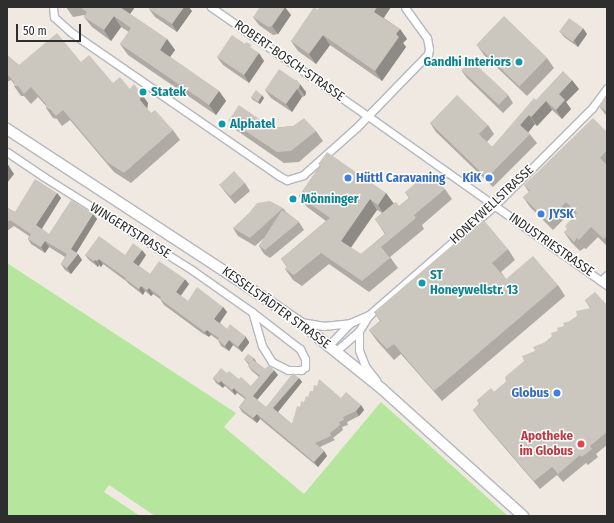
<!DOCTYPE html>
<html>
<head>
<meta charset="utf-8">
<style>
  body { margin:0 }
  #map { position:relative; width:614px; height:523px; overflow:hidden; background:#efe9e1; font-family:"Fira Sans Condensed",sans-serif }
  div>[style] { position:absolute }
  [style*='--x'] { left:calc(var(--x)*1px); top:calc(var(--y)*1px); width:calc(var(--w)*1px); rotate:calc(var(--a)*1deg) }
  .green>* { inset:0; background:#b6e59e }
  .roads { filter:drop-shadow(1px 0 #b4b7c1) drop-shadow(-1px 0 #b4b7c1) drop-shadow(0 1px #b4b7c1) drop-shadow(0 -1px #b4b7c1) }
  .street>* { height:7px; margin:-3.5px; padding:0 3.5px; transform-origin:3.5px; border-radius:3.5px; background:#fff }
  .secondary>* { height:10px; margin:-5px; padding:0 5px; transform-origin:5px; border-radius:5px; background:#fff }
  .wall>* { inset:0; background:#afaba4 }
  .shaded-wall>* { inset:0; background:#8e8b86; transform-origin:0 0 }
  .building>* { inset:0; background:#cbc7bf; transform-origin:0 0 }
  .dots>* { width:11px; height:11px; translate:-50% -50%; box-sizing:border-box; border:2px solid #fff; border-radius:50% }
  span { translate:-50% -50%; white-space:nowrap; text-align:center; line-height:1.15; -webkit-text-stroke:3px #fff; paint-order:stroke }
  .street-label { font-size:13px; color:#2e2e2e }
  .culture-label { font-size:13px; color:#0d838f; font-weight:700 }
  .right { translate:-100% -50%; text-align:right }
  .left { translate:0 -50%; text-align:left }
  .shop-label { font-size:13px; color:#366cbe; font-weight:700 }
  .health-label { font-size:13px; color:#be3a42; font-weight:700 }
  .frame { position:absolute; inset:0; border:8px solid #2e2e2e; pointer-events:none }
  .scale { position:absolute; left:16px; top:24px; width:65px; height:18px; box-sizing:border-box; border:2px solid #2e2e2e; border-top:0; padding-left:5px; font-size:12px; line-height:14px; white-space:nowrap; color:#2e2e2e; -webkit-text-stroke:3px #fff; paint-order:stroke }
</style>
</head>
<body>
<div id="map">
  <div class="green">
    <i style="clip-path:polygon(7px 263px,236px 413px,224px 427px,304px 494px,381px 402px,508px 516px,155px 516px,109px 485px,104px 492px,140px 516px,7px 516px)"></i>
  </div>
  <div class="roads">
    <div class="street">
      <i style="--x:53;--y:7;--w:10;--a:84"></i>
      <i style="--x:54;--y:17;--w:24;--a:42"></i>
      <i style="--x:72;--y:33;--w:252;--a:34.6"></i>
      <i style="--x:279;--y:176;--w:9;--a:27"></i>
      <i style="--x:287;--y:180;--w:17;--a:-17"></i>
      <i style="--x:303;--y:175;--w:72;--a:-41.6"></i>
      <i style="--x:357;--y:127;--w:102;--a:-45.8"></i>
      <i style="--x:428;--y:54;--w:5;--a:-79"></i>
      <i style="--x:429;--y:49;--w:11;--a:-100"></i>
      <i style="--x:427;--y:38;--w:37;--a:-126"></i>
      <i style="--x:211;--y:7;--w:191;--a:34.8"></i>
      <i style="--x:368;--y:116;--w:293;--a:35.3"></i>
      <i style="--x:7;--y:152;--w:45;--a:34"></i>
      <i style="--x:44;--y:177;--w:175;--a:32.1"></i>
      <i style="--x:192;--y:270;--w:73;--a:35"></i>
      <i style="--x:252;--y:312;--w:61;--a:37.6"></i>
      <i style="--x:300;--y:349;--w:11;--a:63"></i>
      <i style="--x:305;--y:359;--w:8;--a:90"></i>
      <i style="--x:305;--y:367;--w:5;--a:143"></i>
      <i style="--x:301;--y:370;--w:13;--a:180"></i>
      <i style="--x:288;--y:370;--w:18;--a:-153"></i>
      <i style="--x:272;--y:362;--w:19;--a:-122"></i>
      <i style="--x:262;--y:346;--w:35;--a:-106"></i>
      <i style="--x:601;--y:281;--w:8;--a:-45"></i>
      <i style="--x:301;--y:322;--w:22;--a:10"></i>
      <i style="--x:323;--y:326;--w:27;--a:-6"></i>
      <i style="--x:359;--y:331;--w:19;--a:90"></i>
      <i style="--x:359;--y:350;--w:17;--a:69"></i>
      <i style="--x:365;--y:366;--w:18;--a:52"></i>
      <i style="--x:329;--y:345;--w:30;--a:-46"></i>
      <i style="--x:350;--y:323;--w:21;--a:-23"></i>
      <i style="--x:369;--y:315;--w:166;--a:-41.1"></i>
      <i style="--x:494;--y:206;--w:139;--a:-45"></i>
      <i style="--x:592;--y:108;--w:25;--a:-53"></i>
      <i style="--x:336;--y:351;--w:30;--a:-41"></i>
      <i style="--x:359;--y:331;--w:19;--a:-58"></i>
    </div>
    <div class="secondary">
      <i style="--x:7;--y:129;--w:272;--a:33.2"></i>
      <i style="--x:235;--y:278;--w:78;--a:34.5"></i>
      <i style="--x:299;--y:322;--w:107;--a:38.9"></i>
      <i style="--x:382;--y:389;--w:190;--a:42"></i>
    </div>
  </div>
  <div class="wall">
    <i style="clip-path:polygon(66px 7px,135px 7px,130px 14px,167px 39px,175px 50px,170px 57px,219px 91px,226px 101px,216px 115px,128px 55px,120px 44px,129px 32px,121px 27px,111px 41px,92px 27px,84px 17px,85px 16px,84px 15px,73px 17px)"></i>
    <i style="clip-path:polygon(320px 7px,391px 7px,384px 18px,400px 29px,407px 39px,403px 43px,406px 47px,382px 81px,330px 45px,316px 64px,298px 51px,291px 41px)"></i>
    <i style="clip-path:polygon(149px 9px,192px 11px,177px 32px,155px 17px)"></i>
    <i style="clip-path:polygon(291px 15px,278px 34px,273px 35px,259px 25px,253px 17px)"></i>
    <i style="clip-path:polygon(560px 32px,587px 34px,578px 47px,564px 37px)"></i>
    <i style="clip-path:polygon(477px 45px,547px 58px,554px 68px,527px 96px,484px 55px)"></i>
    <i style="clip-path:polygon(256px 51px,264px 61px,249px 83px,223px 65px,217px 57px)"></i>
    <i style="clip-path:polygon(7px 55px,19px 65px,81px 62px,113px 83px,130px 89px,148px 103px,147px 109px,151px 113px,173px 130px,180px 140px,131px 183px,114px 172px,70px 120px,62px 126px,57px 119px,53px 118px,46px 108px,46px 106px,38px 97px,31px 104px,24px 96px,21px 96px,14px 86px,14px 84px,11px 80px,7px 82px)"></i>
    <i style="clip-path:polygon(461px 70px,508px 95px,513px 103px,503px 113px,467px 78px)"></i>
    <i style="clip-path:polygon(295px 80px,306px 92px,305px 96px,302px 97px,292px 112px,271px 98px,265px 90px)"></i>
    <i style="clip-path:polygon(579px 89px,566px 102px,571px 109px,562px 119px,552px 110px,537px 126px,535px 124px,528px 132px,537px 143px,493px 187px,436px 132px,430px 123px,488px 125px,494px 134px,487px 142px,492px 147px,536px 100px)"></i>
    <i style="clip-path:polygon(607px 94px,607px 116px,605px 114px,599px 106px)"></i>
    <i style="clip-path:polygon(251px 97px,264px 98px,260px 104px,253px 100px)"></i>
    <i style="clip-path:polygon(229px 120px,272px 128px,293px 126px,316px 131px,323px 141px,299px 162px,284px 163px,236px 130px)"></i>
    <i style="clip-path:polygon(607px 132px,607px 246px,598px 237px,586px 249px,584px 248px,580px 251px,571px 242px,564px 232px,567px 230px,576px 215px,572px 211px,553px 230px,530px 207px,523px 197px,529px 192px,524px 185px)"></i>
    <i style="clip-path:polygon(evenodd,318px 164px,386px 193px,393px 203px,399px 206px,409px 198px,405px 192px,445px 189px,452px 199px,422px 225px,424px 229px,390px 257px,398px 268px,369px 292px,329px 264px,302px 286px,293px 280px,285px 269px,287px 267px,281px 259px,326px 221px,307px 207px,299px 196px,320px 166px,318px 164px,377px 210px,382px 213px,375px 219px,385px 234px,361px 254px,351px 248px,377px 210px)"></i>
    <i style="clip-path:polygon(245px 183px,250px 191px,235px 204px,225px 192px,219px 184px)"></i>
    <i style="clip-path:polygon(57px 193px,61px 198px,42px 229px,49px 234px,93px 214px,97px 219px,76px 253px,78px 254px,82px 260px,71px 274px,65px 270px,61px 264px,65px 257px,49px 247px,45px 253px,31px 244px,28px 239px,29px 236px,14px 226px,7px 231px,7px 208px,15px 212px)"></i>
    <i style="clip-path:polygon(283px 208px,286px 212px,299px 222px,304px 230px,270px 258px,264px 254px,259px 246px,264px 238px,255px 246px,238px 236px,233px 228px)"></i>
    <i style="clip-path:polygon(508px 249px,515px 260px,501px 272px,506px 279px,558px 285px,565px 296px,442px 401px,401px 354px,394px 360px,377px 341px,369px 330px,380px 321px,374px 312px)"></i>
    <i style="clip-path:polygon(85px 255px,146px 255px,139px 266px,150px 274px,189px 284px,181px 296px,188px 301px,223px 307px,227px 312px,220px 323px,227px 329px,245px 336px,249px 342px,249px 343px,242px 352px,233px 345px,229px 351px,221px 346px,218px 340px,211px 335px,209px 337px,202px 333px,164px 305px,160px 299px,153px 294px,151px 296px,145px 291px,143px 295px,129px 284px,126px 281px,103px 264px,101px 267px,99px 265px,98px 267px,89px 260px)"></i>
    <i style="clip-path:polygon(585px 300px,607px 305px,607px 445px,596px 454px,598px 457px,588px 465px,586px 463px,563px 482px,557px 475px,540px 489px,479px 418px,473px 410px,479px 404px,477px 400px,494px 392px,506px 382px,535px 351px,570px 321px,590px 308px)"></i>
    <i style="clip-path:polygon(254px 358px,256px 361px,256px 362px,265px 369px,278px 375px,257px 400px,266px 407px,299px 378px,302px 382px,278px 412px,292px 424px,300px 407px,308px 397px,341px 398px,361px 405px,364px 410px,359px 416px,347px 422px,348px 425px,342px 427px,343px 430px,333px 438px,335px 440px,320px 447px,324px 451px,327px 456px,318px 467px,260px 419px,257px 423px,242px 412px,239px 407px,245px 399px,237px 393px,235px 395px,225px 386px,223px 388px,216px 383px,213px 378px,227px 373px,251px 386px,259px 377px,252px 371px,248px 366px,249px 365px,244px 359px)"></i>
  </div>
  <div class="shaded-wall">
    <i style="clip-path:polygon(120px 7px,135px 7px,127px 18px)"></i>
    <i style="clip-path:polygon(184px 7px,189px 7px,192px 11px,177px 32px,172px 24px)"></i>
    <i style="clip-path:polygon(285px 7px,291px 15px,278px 34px,272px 26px)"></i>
    <i style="clip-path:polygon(377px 7px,391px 7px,381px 21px,374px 12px)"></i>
    <i style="clip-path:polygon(114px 16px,121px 27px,111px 41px,104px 30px)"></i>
    <i style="clip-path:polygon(583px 28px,587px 34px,578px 47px,574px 41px)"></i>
    <i style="clip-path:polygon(400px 29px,407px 39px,403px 43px,406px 47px,382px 81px,375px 71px,396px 34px)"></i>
    <i style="clip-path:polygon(323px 35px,330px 45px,316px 64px,309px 54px)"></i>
    <i style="clip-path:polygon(167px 39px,175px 50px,167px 61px,160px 50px)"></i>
    <i style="clip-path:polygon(259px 53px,264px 61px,249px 83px,244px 75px)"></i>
    <i style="clip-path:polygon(572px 80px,579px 89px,566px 102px,571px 109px,562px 119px,556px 110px,559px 94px)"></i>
    <i style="clip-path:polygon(300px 84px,306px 92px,305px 96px,299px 88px)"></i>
    <i style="clip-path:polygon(297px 89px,302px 97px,292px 112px,286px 104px)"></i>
    <i style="clip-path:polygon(219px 91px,226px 101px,216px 115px,209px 105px)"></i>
    <i style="clip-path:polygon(141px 93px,148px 103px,147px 110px,140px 100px)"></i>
    <i style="clip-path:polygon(262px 95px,264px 98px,260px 104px,258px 102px)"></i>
    <i style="clip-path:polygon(546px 101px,552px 110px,537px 126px,531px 117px)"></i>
    <i style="clip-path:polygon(529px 115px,535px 124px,527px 134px,520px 125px)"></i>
    <i style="clip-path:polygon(7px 163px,14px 174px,7px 183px)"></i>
    <i style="clip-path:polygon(57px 193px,61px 198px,40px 231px,36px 225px)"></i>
    <i style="clip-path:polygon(386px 193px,394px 204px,385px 216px,378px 205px)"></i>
    <i style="clip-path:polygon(370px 199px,377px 210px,348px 251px,341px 241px)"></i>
    <i style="clip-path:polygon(93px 214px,97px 219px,75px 255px,71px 249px)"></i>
    <i style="clip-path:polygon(45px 241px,49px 247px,45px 253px,41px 247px)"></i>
    <i style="clip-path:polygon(142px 250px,146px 255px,137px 268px,133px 262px)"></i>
    <i style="clip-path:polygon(78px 254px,82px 260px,71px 274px,67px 268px)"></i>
    <i style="clip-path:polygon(99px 259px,103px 264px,101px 267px,97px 261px)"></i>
    <i style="clip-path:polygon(95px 260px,99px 265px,98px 267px,94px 261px)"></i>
    <i style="clip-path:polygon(185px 279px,189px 284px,179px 297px,176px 292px)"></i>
    <i style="clip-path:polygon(141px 286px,145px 291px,143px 295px,139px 289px)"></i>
    <i style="clip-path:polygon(149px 288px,153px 294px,151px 296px,147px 290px)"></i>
    <i style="clip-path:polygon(223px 307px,227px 312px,218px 325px,214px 319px)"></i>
    <i style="left:207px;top:330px;width:6px;height:3px;rotate:51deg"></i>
    <i style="clip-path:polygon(245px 336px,249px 342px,249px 343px,242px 352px,238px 347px)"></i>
    <i style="clip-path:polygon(229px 340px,233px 345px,229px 351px,225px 346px)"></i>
    <i style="clip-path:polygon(274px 370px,278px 375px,256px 401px,253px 396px)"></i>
    <i style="clip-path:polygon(299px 378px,302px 382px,277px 413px,273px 408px)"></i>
    <i style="left:221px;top:381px;width:6px;height:3px;rotate:51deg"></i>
    <i style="clip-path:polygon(234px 388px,237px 393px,235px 395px,232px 390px)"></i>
    <i style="clip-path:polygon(361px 405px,364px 410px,359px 416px,356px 411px)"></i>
    <i style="clip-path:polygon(257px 414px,260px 419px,257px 423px,253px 418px)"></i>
    <i style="clip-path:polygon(324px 451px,327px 456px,318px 467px,314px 462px)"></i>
  </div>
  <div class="building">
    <i style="clip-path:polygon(80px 7px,120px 7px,167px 39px,160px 50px,219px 91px,209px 105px,120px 44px,131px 28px,114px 16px,104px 30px,84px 17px,87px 12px)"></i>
    <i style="clip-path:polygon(150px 7px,184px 7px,172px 24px,149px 9px)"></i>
    <i style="clip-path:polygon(260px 7px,285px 7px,272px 26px,268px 27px,253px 17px)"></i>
    <i style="clip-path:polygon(314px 7px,318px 10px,320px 7px,377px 7px,374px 12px,400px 29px,396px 34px,399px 37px,375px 71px,323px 35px,309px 54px,291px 41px)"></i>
    <i style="left:504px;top:16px;width:60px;height:40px;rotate:44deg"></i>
    <i style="left:569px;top:18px;width:17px;height:17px;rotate:36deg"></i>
    <i style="clip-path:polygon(57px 33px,81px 62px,89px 55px,113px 83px,120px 77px,130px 89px,134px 84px,141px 93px,140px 100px,151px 113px,155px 110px,173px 130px,124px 173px,107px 162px,63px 110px,56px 116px,50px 109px,46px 108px,46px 104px,31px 87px,24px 94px,18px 86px,14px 86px,14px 82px,7px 74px,7px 55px,19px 65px)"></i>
    <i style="clip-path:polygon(232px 35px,245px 44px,246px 42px,252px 45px,250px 47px,259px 53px,244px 75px,217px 57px)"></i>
    <i style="left:471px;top:60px;width:51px;height:14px;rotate:43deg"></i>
    <i style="clip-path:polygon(279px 69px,295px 80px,297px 80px,300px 84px,299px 88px,297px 89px,286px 104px,265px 90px)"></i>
    <i style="clip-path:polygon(563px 71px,572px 80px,559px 94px,565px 100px,556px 110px,546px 101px,531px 117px,529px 115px,520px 125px,530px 134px,487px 178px,430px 123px,457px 95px,488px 125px,479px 134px,492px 147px,534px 98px,536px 100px)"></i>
    <i style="clip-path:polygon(256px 90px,262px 95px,258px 102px,251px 97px)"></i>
    <i style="clip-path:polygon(607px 94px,607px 112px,599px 106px)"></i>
    <i style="clip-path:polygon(239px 105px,272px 128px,293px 126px,304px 118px,316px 131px,291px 151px,277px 152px,229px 120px)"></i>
    <i style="clip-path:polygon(593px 118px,607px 132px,607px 150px,600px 158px,607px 165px,607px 236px,604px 239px,591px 227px,579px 240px,577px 238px,574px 242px,564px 232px,567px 230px,565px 226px,577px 213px,566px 202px,547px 221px,523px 197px,530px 191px,524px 185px)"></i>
    <i style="clip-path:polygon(327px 152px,386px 193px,378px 205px,370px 199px,341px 241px,361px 254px,386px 234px,375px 219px,394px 203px,396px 202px,399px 206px,410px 198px,405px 192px,430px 171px,445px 189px,414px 215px,416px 218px,381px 247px,390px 258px,362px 281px,321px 253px,294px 275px,285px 269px,287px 266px,281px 259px,330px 218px,299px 196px,321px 165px,318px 164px)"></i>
    <i style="left:234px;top:171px;width:16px;height:20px;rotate:47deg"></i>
    <i style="clip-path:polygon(35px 179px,57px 193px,36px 225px,49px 234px,71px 200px,93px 214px,71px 249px,78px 254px,67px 268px,61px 264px,67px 254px,45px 241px,41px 247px,28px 239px,31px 234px,10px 220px,7px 222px,7px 207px,15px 212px)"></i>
    <i style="clip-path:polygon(270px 201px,283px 208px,250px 238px,233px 228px,249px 213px,257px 203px)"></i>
    <i style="clip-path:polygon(282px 210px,299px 222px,265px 250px,259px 246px)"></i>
    <i style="clip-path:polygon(483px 219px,508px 249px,492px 263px,506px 279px,533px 256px,558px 285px,434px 391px,394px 344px,387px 349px,369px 330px,381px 321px,374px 312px)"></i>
    <i style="clip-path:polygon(99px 236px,125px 255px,133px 243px,142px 250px,133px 262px,150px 274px,159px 261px,185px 279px,176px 292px,188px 301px,197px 287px,223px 307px,214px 319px,227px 329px,230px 324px,245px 336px,245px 338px,238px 347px,229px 340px,225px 346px,218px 340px,219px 338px,207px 330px,205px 332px,198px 327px,160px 299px,161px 297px,149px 288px,147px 290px,141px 286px,139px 289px,125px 279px,126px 278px,99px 259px,97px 261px,95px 260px,94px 261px,85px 255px)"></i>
    <i style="clip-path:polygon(595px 292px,607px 305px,607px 432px,590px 446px,592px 449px,582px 457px,580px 455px,558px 474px,552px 467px,534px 481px,473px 410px,480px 404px,477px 400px,491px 388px,494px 392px,506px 382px,505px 377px,524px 361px,522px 356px,535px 351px,533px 347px,546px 342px,552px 337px,551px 333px,558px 331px,557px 328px,564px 326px,563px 323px,570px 321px,577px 316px,576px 311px,591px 308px,585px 300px)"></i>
    <i style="clip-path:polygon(248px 354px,254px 358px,250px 364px,244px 359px)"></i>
    <i style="clip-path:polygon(253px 360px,265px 369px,269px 365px,274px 370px,253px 396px,266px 407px,293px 373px,299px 378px,273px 408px,292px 424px,297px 406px,300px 407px,301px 401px,304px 402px,306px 396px,308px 397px,310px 391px,313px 391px,314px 385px,317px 386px,319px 379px,341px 398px,346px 392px,361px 405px,356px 411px,343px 417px,344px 420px,339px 422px,340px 425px,330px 433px,331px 436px,315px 443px,324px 451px,314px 462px,257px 414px,253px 418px,239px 407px,246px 398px,234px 388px,232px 390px,221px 381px,219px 383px,213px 378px,221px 368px,227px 373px,229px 371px,239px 379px,241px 377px,251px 386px,260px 376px,248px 366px)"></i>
  </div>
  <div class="dots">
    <i style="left:519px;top:62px;background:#0f9aa8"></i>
    <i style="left:143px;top:92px;background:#0f9aa8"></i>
    <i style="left:222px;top:124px;background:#0f9aa8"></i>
    <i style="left:348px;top:178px;background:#3f7fe0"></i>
    <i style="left:489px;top:178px;background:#3f7fe0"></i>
    <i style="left:293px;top:199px;background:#0f9aa8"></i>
    <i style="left:541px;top:214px;background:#3f7fe0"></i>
    <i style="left:422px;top:283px;background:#0f9aa8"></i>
    <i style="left:557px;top:393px;background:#3f7fe0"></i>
    <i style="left:581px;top:444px;background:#e0444e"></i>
  </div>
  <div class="street-label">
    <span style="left:289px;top:61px;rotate:35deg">ROBERT-BOSCH-STRASSE</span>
    <span style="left:492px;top:205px;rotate:-43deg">HONEYWELLSTRASSE</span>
    <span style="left:130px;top:231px;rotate:32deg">WINGERTSTRASSE</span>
    <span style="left:551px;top:245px;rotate:35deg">INDUSTRIESTRASSE</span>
    <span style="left:276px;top:308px;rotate:36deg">KESSELSTÄDTER STRASSE</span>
  </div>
  <div class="culture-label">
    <span class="right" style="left:511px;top:62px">Gandhi Interiors</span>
    <span class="left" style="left:151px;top:92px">Statek</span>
    <span class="left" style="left:230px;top:124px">Alphatel</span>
    <span class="left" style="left:301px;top:199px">Mönninger</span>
    <span class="left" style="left:430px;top:283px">ST<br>Honeywellstr. 13</span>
  </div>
  <div class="shop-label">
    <span class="left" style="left:356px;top:178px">Hüttl Caravaning</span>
    <span class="right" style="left:481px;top:178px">KiK</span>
    <span class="left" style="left:549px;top:214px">JYSK</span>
    <span class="right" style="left:549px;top:393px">Globus</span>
  </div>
  <div class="health-label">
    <span class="right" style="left:573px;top:444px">Apotheke<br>im Globus</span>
  </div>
  <div class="frame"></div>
  <div class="scale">50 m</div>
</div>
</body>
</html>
